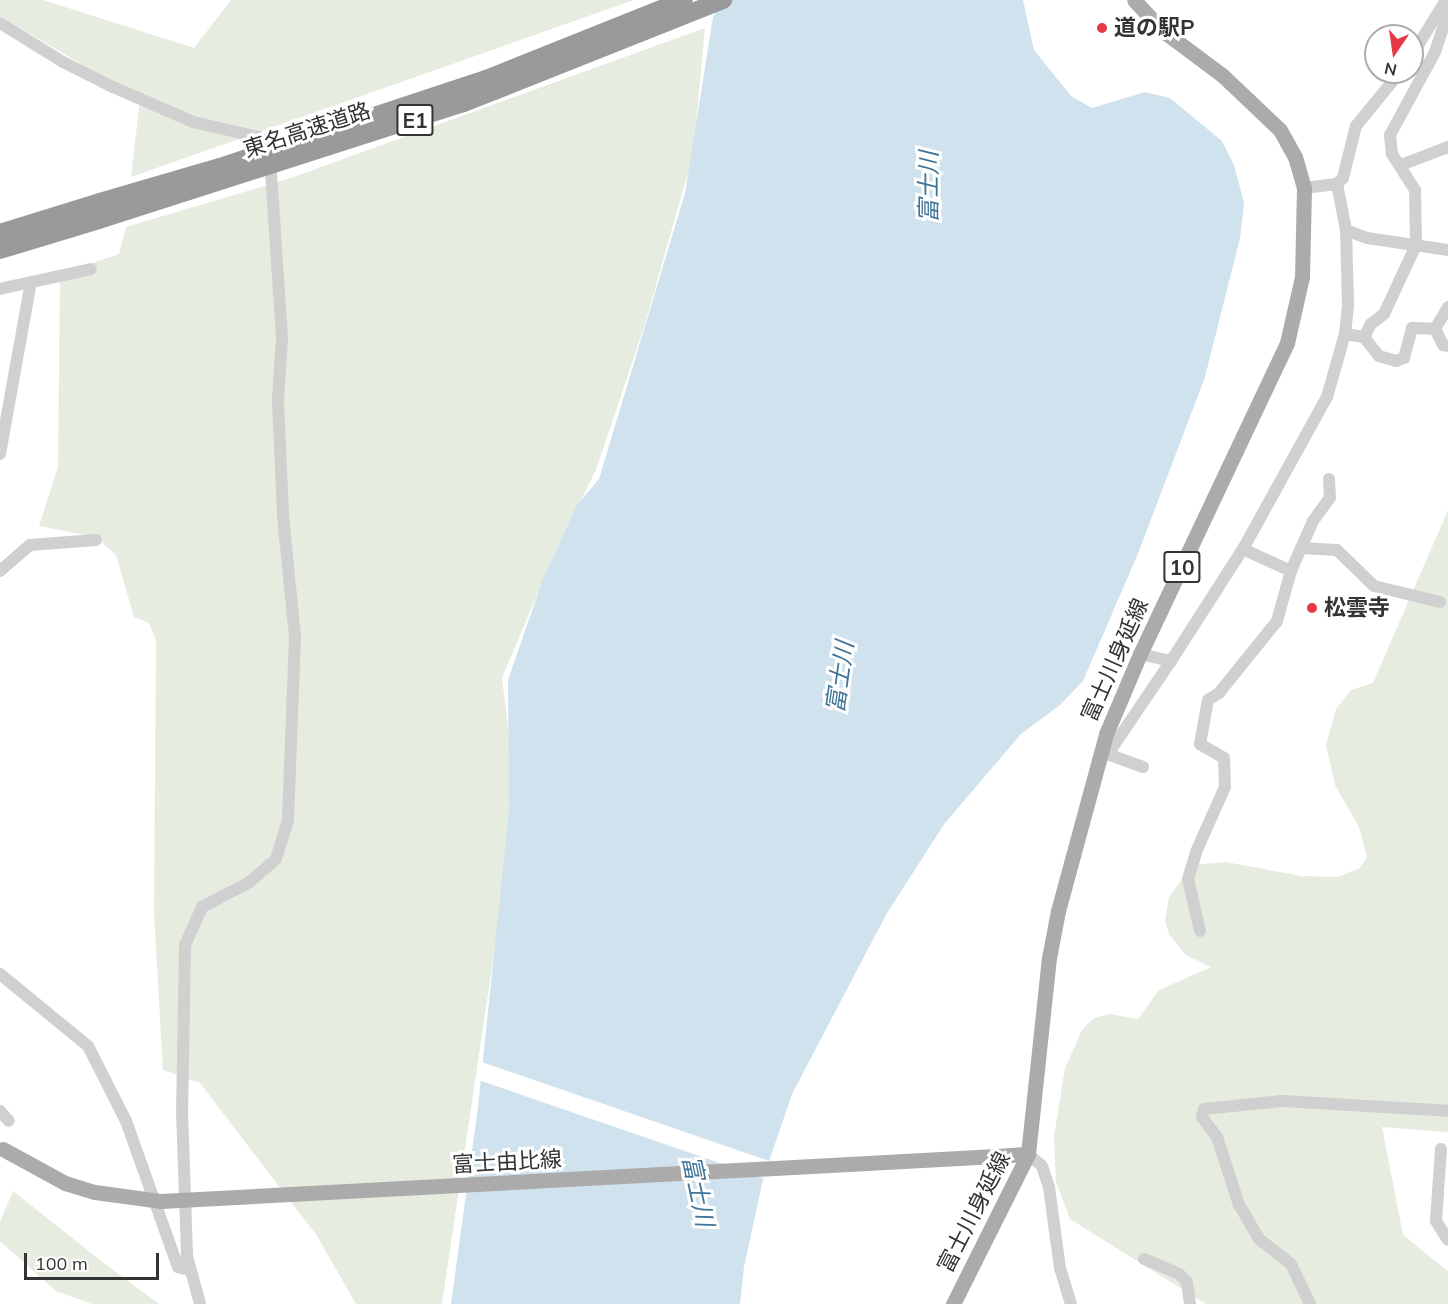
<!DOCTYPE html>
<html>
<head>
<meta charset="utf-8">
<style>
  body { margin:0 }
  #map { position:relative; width:1448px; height:1304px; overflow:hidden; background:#fff; font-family:Mulish,"Noto Sans JP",sans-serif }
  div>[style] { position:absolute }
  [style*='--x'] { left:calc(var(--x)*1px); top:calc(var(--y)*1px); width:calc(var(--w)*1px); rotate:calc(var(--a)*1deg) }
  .green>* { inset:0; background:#e6ecdf }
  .water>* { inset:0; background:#cfe2ee }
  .pier>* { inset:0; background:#fff; transform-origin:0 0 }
  .minor>* { height:12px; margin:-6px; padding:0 6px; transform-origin:6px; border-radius:6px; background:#d0d0d0 }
  .major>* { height:15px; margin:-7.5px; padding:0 7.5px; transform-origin:7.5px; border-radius:7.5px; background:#ababab }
  .highway>* { height:18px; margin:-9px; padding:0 9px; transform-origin:9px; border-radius:9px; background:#9a9a9a }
  .major-bridge>* { height:15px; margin:-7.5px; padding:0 7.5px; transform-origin:7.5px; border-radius:7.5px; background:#ababab }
  .highway-bridge>* { height:18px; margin:-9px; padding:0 9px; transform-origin:9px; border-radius:9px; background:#9a9a9a }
  .dots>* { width:16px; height:16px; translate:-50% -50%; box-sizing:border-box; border:3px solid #fff; border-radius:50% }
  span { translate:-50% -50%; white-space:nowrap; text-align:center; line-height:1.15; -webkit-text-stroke:6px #fff; paint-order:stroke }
  .shield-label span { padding:2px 4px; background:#fff; border:2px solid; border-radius:4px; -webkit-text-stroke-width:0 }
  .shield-label { font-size:21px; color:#333; font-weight:700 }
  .poi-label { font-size:22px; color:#333; font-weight:700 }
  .left { translate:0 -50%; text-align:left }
  .street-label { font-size:22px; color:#333 }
  .water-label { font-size:24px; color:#3f7597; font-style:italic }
  .north { position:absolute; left:1364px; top:24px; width:60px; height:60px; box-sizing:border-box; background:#fff; border:2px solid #adadad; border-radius:50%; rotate:193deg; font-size:16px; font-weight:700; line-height:24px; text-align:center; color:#333 }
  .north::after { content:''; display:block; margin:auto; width:21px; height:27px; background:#e63946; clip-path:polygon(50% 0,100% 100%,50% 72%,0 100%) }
  .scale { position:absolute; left:24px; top:1253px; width:135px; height:27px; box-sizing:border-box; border:3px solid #333; border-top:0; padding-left:8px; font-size:18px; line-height:21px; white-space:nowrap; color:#333; -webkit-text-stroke:4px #fff; paint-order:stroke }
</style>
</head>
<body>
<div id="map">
  <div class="green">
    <i style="clip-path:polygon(0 0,43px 0,194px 48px,231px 0,634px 0,131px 177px,140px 99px,0 16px)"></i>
    <i style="clip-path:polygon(705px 28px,693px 155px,644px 327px,596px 470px,559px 543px,502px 678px,517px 798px,442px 1304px,356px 1304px,317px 1236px,200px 1083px,163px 1070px,154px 913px,156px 641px,149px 623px,134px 617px,116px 555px,96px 537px,39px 526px,58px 467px,60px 274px,119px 254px,126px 227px,288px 179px)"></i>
    <i style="clip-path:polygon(1448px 510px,1448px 1132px,1382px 1127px,1403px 1235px,1448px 1271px,1448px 1304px,1206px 1304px,1070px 1219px,1056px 1182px,1054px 1136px,1065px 1068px,1082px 1030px,1094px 1018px,1110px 1014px,1138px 1019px,1159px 990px,1211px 967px,1186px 955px,1169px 934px,1165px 921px,1169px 897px,1192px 865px,1226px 862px,1301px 876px,1338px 877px,1360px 868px,1367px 857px,1359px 827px,1335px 785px,1326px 745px,1336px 709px,1351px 690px,1373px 683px)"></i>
    <i style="clip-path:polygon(13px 1191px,101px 1261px,159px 1304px,92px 1304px,56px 1291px,0 1241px,0 1222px)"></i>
  </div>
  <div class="water">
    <i style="clip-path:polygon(724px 0,1023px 0,1034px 50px,1071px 96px,1092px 108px,1145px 92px,1170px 98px,1222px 141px,1234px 165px,1244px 203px,1240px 238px,1205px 377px,1139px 551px,1083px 681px,1060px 705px,1021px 734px,945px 823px,887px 913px,792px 1094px,763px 1179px,744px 1267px,740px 1304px,451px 1304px,478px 1107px,509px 811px,508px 680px,544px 576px,577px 505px,599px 479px,685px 193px,713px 17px)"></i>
  </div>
  <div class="pier">
    <i style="left:772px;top:1162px;width:18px;height:307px;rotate:109deg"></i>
  </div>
  <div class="minor">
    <i style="--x:0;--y:23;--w:74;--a:31.8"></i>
    <i style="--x:63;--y:62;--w:56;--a:26.6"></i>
    <i style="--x:113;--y:87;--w:87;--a:23.6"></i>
    <i style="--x:193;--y:122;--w:68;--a:12.8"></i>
    <i style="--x:259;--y:137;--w:23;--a:61"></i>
    <i style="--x:270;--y:157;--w:182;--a:86.2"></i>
    <i style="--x:282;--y:339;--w:61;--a:93.8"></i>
    <i style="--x:278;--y:400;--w:116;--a:87.5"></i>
    <i style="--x:283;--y:516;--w:122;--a:84.3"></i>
    <i style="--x:295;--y:637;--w:183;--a:92.2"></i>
    <i style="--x:288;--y:820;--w:41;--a:107.1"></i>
    <i style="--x:276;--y:859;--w:35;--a:139"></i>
    <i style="--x:250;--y:882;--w:54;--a:152.5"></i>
    <i style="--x:202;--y:907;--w:42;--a:114.1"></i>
    <i style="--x:185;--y:945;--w:166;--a:91"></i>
    <i style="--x:182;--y:1111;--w:145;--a:88"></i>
    <i style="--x:187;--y:1256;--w:50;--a:74.8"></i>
    <i style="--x:1412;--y:55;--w:65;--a:-58.3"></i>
    <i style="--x:1401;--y:165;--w:50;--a:-21"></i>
    <i style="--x:1304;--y:188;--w:33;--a:-7"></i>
    <i style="--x:1337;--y:184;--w:8;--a:-45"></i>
    <i style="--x:1343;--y:178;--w:54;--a:-76"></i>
    <i style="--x:1356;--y:126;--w:70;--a:-50.8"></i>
    <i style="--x:1346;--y:230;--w:22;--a:21"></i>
    <i style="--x:1367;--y:238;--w:82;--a:8.4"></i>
    <i style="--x:0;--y:289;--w:93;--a:-12.4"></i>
    <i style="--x:1435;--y:329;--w:26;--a:-59"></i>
    <i style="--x:1345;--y:334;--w:19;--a:9"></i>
    <i style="--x:1364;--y:337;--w:24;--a:52"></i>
    <i style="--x:1379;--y:356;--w:18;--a:16"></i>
    <i style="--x:1396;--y:361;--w:9;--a:-21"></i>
    <i style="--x:1404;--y:358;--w:31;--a:-75"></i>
    <i style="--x:1412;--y:328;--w:23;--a:2"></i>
    <i style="--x:1435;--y:329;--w:18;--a:63"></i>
    <i style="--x:1443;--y:345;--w:5;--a:11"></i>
    <i style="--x:1364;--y:337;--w:15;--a:-62"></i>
    <i style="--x:1371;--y:324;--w:16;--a:-38"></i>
    <i style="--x:1384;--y:314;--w:76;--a:-65.1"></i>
    <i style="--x:1416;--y:245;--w:55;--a:-91"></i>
    <i style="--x:1415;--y:190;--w:43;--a:-122.6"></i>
    <i style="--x:1392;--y:154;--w:19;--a:-96"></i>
    <i style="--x:1390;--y:135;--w:94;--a:-61.5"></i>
    <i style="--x:1435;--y:52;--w:41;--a:-71.6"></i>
    <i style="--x:0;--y:454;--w:175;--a:-79.8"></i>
    <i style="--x:1301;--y:548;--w:36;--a:3"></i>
    <i style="--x:1337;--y:550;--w:52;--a:44.2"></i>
    <i style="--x:1374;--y:586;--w:68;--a:13.6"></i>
    <i style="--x:0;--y:571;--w:40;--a:-41"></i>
    <i style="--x:30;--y:545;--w:66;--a:-4.3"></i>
    <i style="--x:1291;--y:571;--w:55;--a:-66.3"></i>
    <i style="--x:1313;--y:521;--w:29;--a:-54"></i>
    <i style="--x:1330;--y:498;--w:19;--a:-93"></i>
    <i style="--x:1140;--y:654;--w:32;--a:13"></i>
    <i style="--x:1171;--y:661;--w:133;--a:-57.3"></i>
    <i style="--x:1243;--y:549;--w:174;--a:-61.1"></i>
    <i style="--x:1327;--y:397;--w:66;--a:-74.1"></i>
    <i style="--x:1345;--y:334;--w:31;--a:-84"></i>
    <i style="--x:1348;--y:303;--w:73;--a:-91.6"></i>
    <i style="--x:1346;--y:230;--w:47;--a:-101.1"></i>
    <i style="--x:1143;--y:767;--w:37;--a:-160"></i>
    <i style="--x:1108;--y:754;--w:112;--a:-55.9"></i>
    <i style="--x:1200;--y:931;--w:53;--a:-103"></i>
    <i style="--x:1188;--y:879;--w:28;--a:-73"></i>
    <i style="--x:1196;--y:852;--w:71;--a:-66"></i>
    <i style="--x:1225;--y:787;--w:29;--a:-92"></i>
    <i style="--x:1224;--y:758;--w:28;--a:-150"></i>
    <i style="--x:1200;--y:744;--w:45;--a:-79.7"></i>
    <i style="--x:1208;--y:700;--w:13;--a:-32"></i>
    <i style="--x:1219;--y:693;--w:92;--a:-51.1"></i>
    <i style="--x:1277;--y:621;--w:52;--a:-74.4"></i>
    <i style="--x:1291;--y:571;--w:53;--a:-155.4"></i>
    <i style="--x:0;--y:974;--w:114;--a:39.3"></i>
    <i style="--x:88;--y:1046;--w:84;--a:63.1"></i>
    <i style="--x:126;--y:1121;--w:155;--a:70.4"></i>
    <i style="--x:178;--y:1267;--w:11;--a:15"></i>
    <i style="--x:0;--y:1111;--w:13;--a:48"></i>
    <i style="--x:1441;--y:1149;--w:72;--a:94"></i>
    <i style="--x:1436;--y:1221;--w:22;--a:58"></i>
    <i style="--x:1028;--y:1154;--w:18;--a:41"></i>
    <i style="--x:1042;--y:1166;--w:22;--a:72"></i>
    <i style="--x:1049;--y:1187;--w:82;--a:82.3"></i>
    <i style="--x:1060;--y:1268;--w:38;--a:73"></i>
    <i style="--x:1144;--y:1259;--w:38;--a:23"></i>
    <i style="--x:1179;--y:1274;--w:11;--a:45"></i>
    <i style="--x:1187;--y:1282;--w:22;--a:82"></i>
    <i style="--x:1310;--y:1304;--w:44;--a:-115.4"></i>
    <i style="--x:1291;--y:1264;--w:41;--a:-142"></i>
    <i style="--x:1259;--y:1239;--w:39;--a:-120"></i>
    <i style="--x:1239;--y:1205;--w:71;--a:-107.9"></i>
    <i style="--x:1217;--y:1137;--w:25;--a:-127"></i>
    <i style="--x:1202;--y:1117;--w:8;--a:-76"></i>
    <i style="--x:1204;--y:1109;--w:78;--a:-5.9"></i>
    <i style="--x:1282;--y:1101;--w:166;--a:3.4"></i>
  </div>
  <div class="major">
    <i style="--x:996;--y:1156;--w:32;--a:-4"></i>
    <i style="--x:953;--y:1304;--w:168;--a:-63.4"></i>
    <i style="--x:1028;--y:1154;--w:197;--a:-83.9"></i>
    <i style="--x:1049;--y:958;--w:48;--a:-79.2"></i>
    <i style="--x:1058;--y:911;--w:183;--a:-74.8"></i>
    <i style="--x:1106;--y:734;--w:87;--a:-67"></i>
    <i style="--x:1140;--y:654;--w:344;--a:-64.7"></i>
    <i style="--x:1287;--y:343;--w:68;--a:-77.2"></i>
    <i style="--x:1302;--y:277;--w:89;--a:-88.7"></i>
    <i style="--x:1304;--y:188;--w:32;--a:-106"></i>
    <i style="--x:1295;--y:157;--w:31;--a:-119"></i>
    <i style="--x:1280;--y:130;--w:80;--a:-136.5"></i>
    <i style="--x:1222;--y:75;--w:74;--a:-143.3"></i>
    <i style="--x:1163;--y:31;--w:42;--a:-133.1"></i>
  </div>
  <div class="highway">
    <i style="--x:0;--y:233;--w:105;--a:-17.2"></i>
    <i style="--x:0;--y:250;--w:103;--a:-16.9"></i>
  </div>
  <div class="major-bridge">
    <i style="--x:3;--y:1149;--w:71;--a:28.7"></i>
    <i style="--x:65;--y:1183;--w:31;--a:17"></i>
    <i style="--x:95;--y:1192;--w:67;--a:7.8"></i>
    <i style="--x:161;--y:1201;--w:836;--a:-3.08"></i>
  </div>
  <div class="highway-bridge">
    <i style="--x:100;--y:202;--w:125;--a:-16.3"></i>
    <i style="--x:220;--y:167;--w:280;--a:-18.3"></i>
    <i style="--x:486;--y:79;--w:213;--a:-21.8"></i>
    <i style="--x:99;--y:220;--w:383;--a:-17.8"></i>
    <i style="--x:464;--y:103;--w:279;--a:-21.7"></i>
  </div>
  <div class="dots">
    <i style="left:1102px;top:28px;background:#e63946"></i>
    <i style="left:1312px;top:608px;background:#e63946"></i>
  </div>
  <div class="shield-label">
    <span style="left:415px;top:120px">E1</span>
    <span style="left:1182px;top:567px">10</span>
  </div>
  <div class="poi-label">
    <span class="left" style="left:1114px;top:28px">道の駅P</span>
    <span class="left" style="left:1324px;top:608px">松雲寺</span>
  </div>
  <div class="street-label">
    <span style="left:307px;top:130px;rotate:-18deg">東名高速道路</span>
    <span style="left:1115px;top:660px;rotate:-66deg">富士川身延線</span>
    <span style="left:507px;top:1162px;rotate:-3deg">富士由比線</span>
    <span style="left:974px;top:1212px;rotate:-63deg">富士川身延線</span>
  </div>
  <div class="water-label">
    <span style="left:929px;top:187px;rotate:-90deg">富士川</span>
    <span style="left:840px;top:677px;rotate:-82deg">富士川</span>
    <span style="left:698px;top:1191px;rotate:78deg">富士川</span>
  </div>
  <div class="north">N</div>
  <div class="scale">100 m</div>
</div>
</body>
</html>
